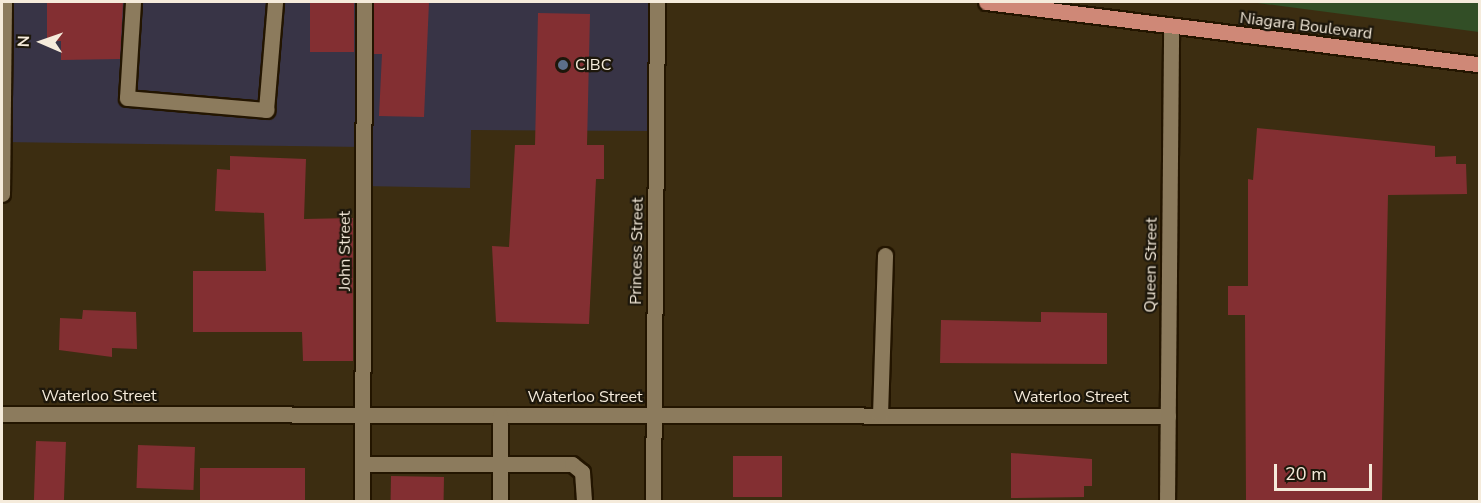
<!DOCTYPE html>
<html>
<head>
<meta charset="utf-8">
<style>
  body { margin:0 }
  #map { position:relative; width:1481px; height:503px; overflow:hidden; background:#3c2d11; font-family:"Nunito Sans",sans-serif }
  div>[style] { position:absolute }
  [style*='--x'] { left:calc(var(--x)*1px); top:calc(var(--y)*1px); width:calc(var(--w)*1px); rotate:calc(var(--a)*1deg) }
  .commercial>* { inset:0; background:#383446 }
  .green>* { inset:0; background:#324e26 }
  .building>* { inset:0; background:#832f32; transform-origin:0 0 }
  .roads { filter:drop-shadow(2px 0 #231500) drop-shadow(-2px 0 #231500) drop-shadow(0 2px #231500) drop-shadow(0 -2px #231500) }
  .minor>* { height:15px; margin:-7.5px; padding:0 7.5px; transform-origin:7.5px; border-radius:7.5px; background:#8c7b5d }
  .major>* { height:15px; margin:-7.5px; padding:0 7.5px; transform-origin:7.5px; border-radius:7.5px; background:#cf8877 }
  .dots>* { width:16px; height:16px; translate:-50% -50%; box-sizing:border-box; border:3px solid #1d170b; border-radius:50% }
  span { translate:-50% -50%; white-space:nowrap; text-align:center; line-height:1.15; -webkit-text-stroke:4.5px #1d170b; paint-order:stroke }
  .street-label { font-size:16px; color:#f5ebdb }
  .poi-label { font-size:16px; color:#f5ebdb }
  .left { translate:0 -50%; text-align:left }
  .frame { position:absolute; inset:0; border:3px solid #f5ebdb; pointer-events:none }
  .north { position:absolute; left:12px; top:12px; width:60px; height:60px; -webkit-text-stroke:4px #1d170b; paint-order:stroke; rotate:272deg; font-size:16px; font-weight:700; line-height:24px; text-align:center; color:#f5ebdb }
  .north::after { content:''; display:block; margin:auto; width:21px; height:27px; background:#f5ebdb; clip-path:polygon(50% 0,100% 100%,50% 72%,0 100%) }
  .scale { position:absolute; left:1274px; top:464px; width:98px; height:27px; box-sizing:border-box; border:3px solid #f5ebdb; border-top:0; padding-left:8px; font-size:18px; line-height:21px; white-space:nowrap; color:#f5ebdb; -webkit-text-stroke:4px #1d170b; paint-order:stroke }
</style>
</head>
<body>
<div id="map">
  <div class="commercial">
    <i style="clip-path:polygon(2px 2px,657px 2px,656px 131px,471px 130px,470px 188px,363px 186px,363px 147px,2px 142px)"></i>
  </div>
  <div class="green">
    <i style="clip-path:polygon(1250px 2px,1479px 2px,1479px 32px)"></i>
  </div>
  <div class="building">
    <i style="clip-path:polygon(47px 2px,123px 2px,120px 59px,61px 60px,61px 41px,47px 41px)"></i>
    <i style="left:310px;top:2px;width:44px;height:50px"></i>
    <i style="clip-path:polygon(374px 2px,429px 2px,424px 117px,379px 116px,382px 54px,374px 54px)"></i>
    <i style="clip-path:polygon(538px 13px,590px 14px,587px 145px,604px 145px,604px 179px,596px 179px,589px 324px,496px 322px,492px 246px,509px 247px,515px 145px,535px 145px)"></i>
    <i style="clip-path:polygon(1257px 128px,1435px 146px,1435px 157px,1456px 156px,1456px 164px,1466px 164px,1467px 194px,1388px 195px,1382px 501px,1246px 501px,1245px 315px,1228px 315px,1228px 286px,1248px 286px,1248px 179px,1253px 180px)"></i>
    <i style="clip-path:polygon(230px 156px,306px 159px,304px 219px,353px 218px,353px 361px,303px 361px,302px 332px,193px 332px,193px 271px,266px 271px,264px 213px,215px 211px,217px 169px,230px 170px)"></i>
    <i style="clip-path:polygon(83px 310px,136px 312px,137px 349px,112px 348px,112px 357px,59px 350px,60px 318px,82px 319px)"></i>
    <i style="clip-path:polygon(1041px 312px,1107px 313px,1107px 364px,940px 363px,941px 320px,1041px 322px)"></i>
    <i style="left:36px;top:441px;width:30px;height:60px;rotate:2deg"></i>
    <i style="left:138px;top:445px;width:57px;height:43px;rotate:2deg"></i>
    <i style="clip-path:polygon(1011px 453px,1092px 459px,1092px 486px,1084px 486px,1084px 497px,1011px 498px)"></i>
    <i style="left:782px;top:456px;width:41px;height:49px;rotate:90deg"></i>
    <i style="left:200px;top:468px;width:105px;height:33px"></i>
    <i style="left:391px;top:476px;width:53px;height:25px;rotate:1deg"></i>
  </div>
  <div class="roads">
    <div class="minor">
      <i style="--x:133;--y:2;--w:96;--a:93.6"></i>
      <i style="--x:127;--y:98;--w:140;--a:4.9"></i>
      <i style="--x:266;--y:110;--w:108;--a:-85.2"></i>
      <i style="--x:2;--y:194;--w:192;--a:-89.4"></i>
      <i style="--x:2;--y:414;--w:1166;--a:0.1"></i>
      <i style="--x:880;--y:415;--w:160;--a:-88.2"></i>
      <i style="--x:362;--y:464;--w:210;--a:0"></i>
      <i style="--x:572;--y:464;--w:13;--a:39"></i>
      <i style="--x:582;--y:472;--w:30;--a:86"></i>
      <i style="--x:362;--y:502;--w:500;--a:-89.77"></i>
      <i style="--x:500;--y:502;--w:87;--a:-90"></i>
      <i style="--x:653;--y:502;--w:500;--a:-89.54"></i>
      <i style="--x:1167;--y:502;--w:474;--a:-89.5"></i>
    </div>
    <div class="major">
      <i style="--x:986;--y:2;--w:498;--a:7.2"></i>
    </div>
  </div>
  <div class="dots">
    <i style="left:563px;top:65px;background:#5c6f8a"></i>
  </div>
  <div class="street-label">
    <span style="left:1306px;top:26px;rotate:7deg">Niagara Boulevard</span>
    <span style="left:345px;top:251px;rotate:-90deg">John Street</span>
    <span style="left:637px;top:251px;rotate:-89deg">Princess Street</span>
    <span style="left:1151px;top:265px;rotate:-89deg">Queen Street</span>
    <span style="left:99px;top:396px">Waterloo Street</span>
    <span style="left:585px;top:397px">Waterloo Street</span>
    <span style="left:1071px;top:397px">Waterloo Street</span>
  </div>
  <div class="poi-label">
    <span class="left" style="left:575px;top:65px">CIBC</span>
  </div>
  <div class="frame"></div>
  <div class="north">N</div>
  <div class="scale">20 m</div>
</div>
</body>
</html>
